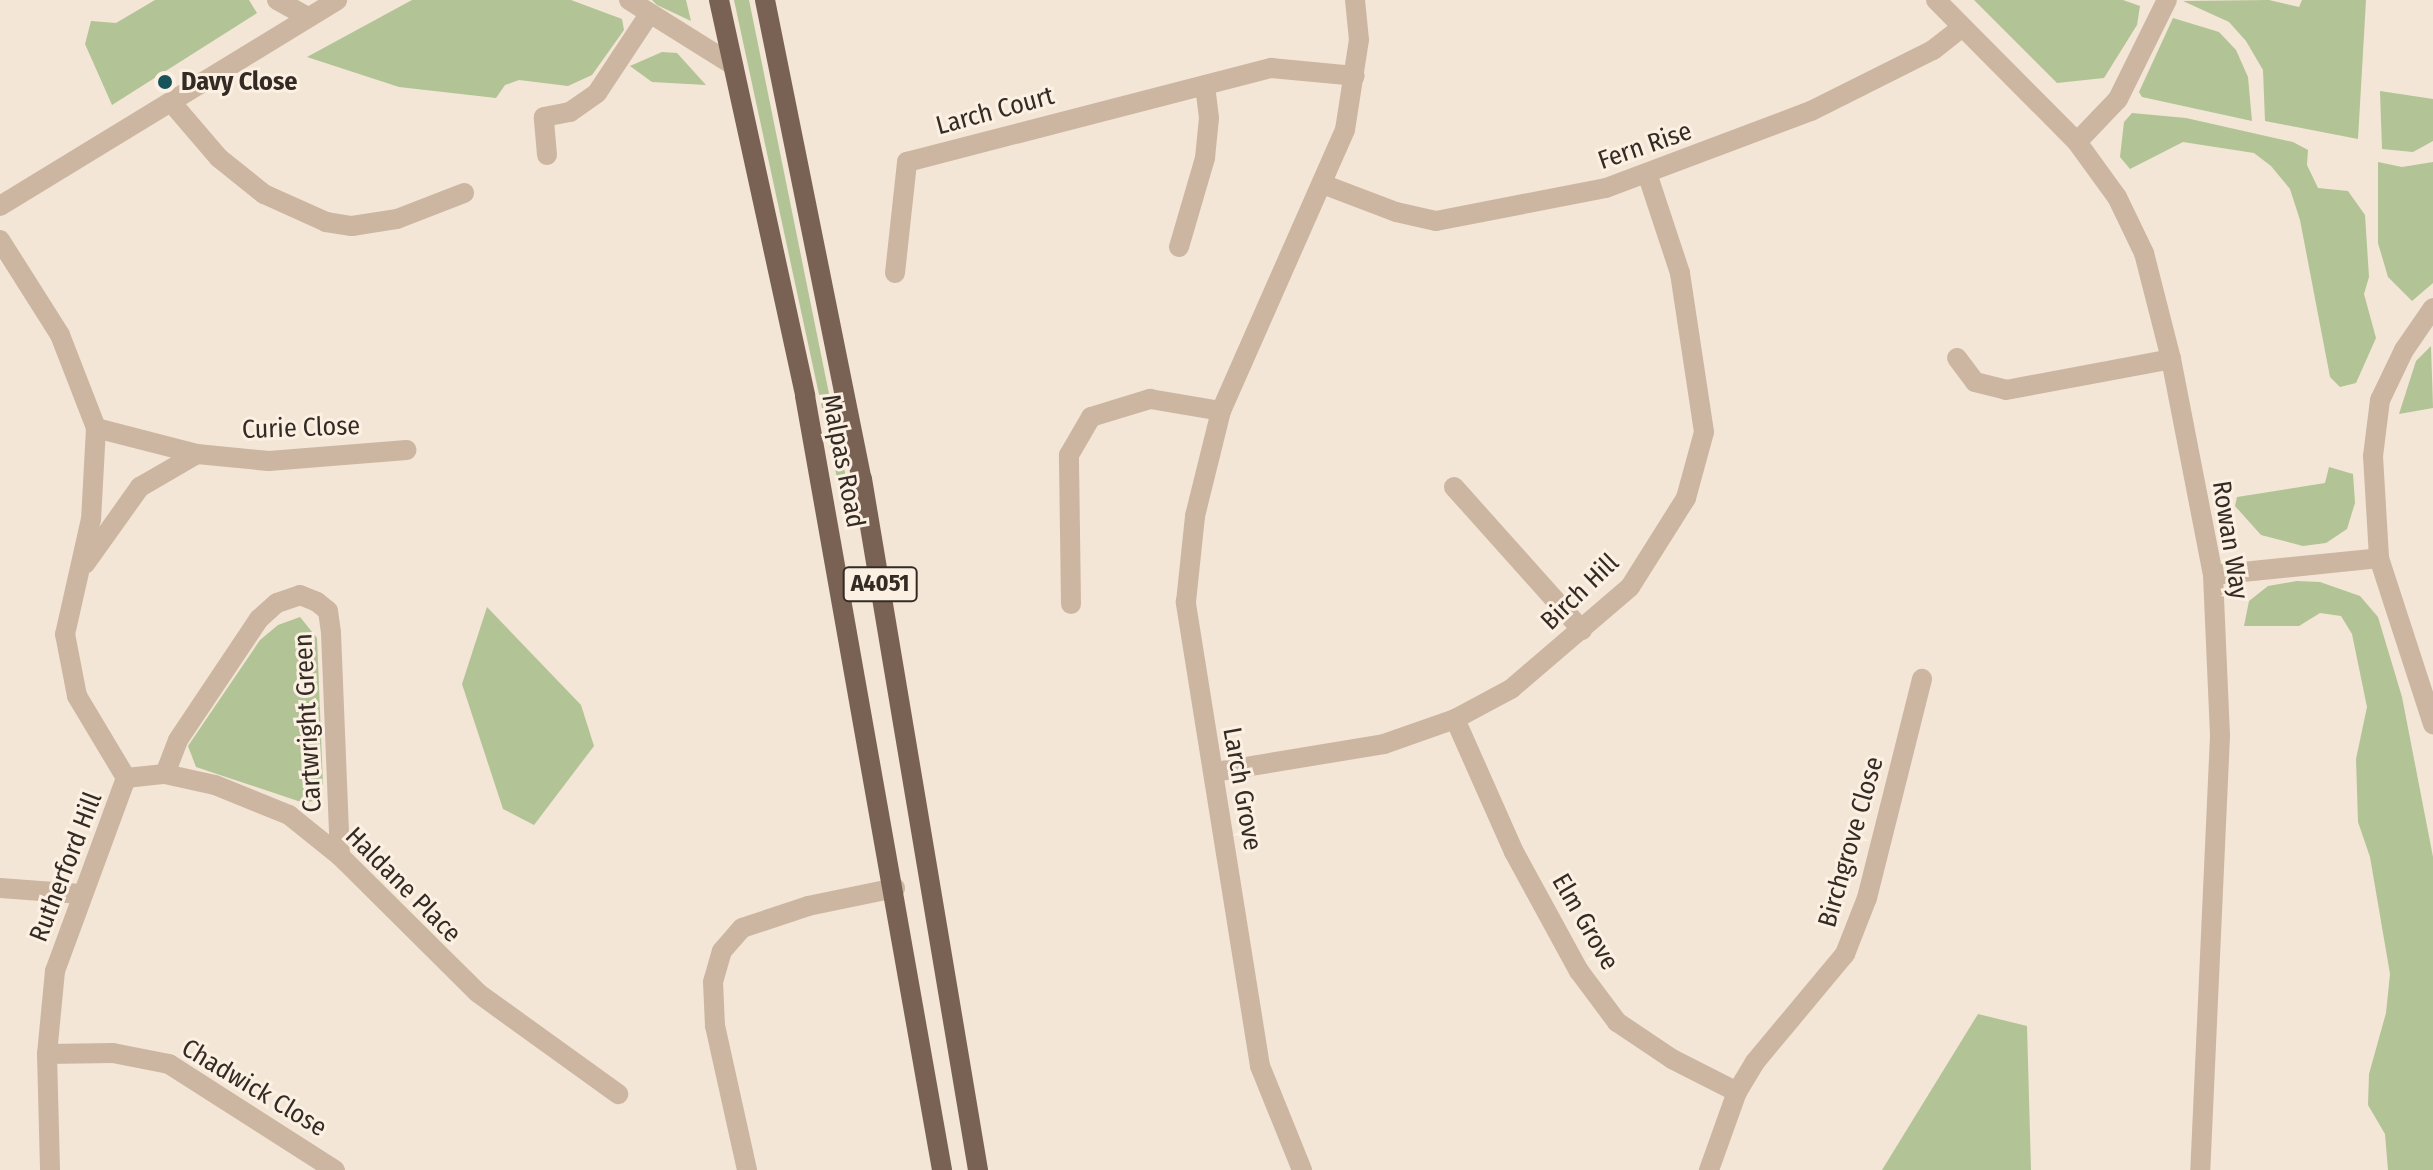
<!DOCTYPE html>
<html>
<head>
<meta charset="utf-8">
<style>
  body { margin:0 }
  #map { position:relative; width:2433px; height:1170px; overflow:hidden; background:#f3e6d6; font-family:"Fira Sans Condensed",sans-serif }
  div>[style] { position:absolute }
  [style*='--x'] { left:calc(var(--x)*1px); top:calc(var(--y)*1px); width:calc(var(--w)*1px); rotate:calc(var(--a)*1deg) }
  .green>* { inset:0; background:#b2c395 }
  .street>* { height:20px; margin:-10px; padding:0 10px; transform-origin:10px; border-radius:10px; background:#ccb6a1 }
  .primary>* { height:20px; margin:-10px; padding:0 10px; transform-origin:10px; border-radius:10px; background:#796254 }
  .dots>* { width:22px; height:22px; translate:-50% -50%; box-sizing:border-box; border:4px solid #fbf0e2; border-radius:50% }
  span { translate:-50% -50%; white-space:nowrap; text-align:center; line-height:1.15; -webkit-text-stroke:6px #fbf0e2; paint-order:stroke }
  .shield-label span { padding:2px 6px; background:#fbf0e2; border:2px solid; border-radius:6px; -webkit-text-stroke-width:0 }
  .shield-label { font-size:24px; color:#352b25; font-weight:700 }
  .poi-label { font-size:26px; color:#352b25; font-weight:700 }
  .left { translate:0 -50%; text-align:left }
  .street-label { font-size:26px; color:#352b25 }
</style>
</head>
<body>
<div id="map">
  <div class="green">
    <i style="clip-path:polygon(155px 0,249px 0,257px 13px,112px 105px,85px 44px,91px 21px,116px 23px)"></i>
    <i style="clip-path:polygon(412px 0,571px 0,622px 19px,624px 30px,592px 75px,568px 86px,519px 80px,505px 85px,496px 98px,399px 87px,307px 57px)"></i>
    <i style="clip-path:polygon(652px 0,686px 0,691px 21px,657px 5px)"></i>
    <i style="clip-path:polygon(734px 0,749px 0,853px 512px,845px 515px)"></i>
    <i style="clip-path:polygon(1974px 0,2123px 0,2140px 6px,2137px 25px,2104px 78px,2057px 83px)"></i>
    <i style="clip-path:polygon(2269px 0,2299px 7px,2302px 0,2366px 0,2358px 139px,2265px 121px,2263px 70px,2246px 41px,2229px 22px,2183px 1px)"></i>
    <i style="clip-path:polygon(2173px 18px,2219px 32px,2236px 50px,2248px 77px,2252px 121px,2142px 97px,2139px 92px)"></i>
    <i style="clip-path:polygon(662px 52px,677px 53px,706px 85px,652px 82px,630px 66px)"></i>
    <i style="clip-path:polygon(2380px 91px,2433px 99px,2433px 141px,2413px 152px,2382px 149px)"></i>
    <i style="clip-path:polygon(2132px 113px,2186px 118px,2293px 142px,2308px 150px,2307px 165px,2318px 188px,2348px 191px,2365px 215px,2369px 277px,2364px 294px,2376px 338px,2356px 383px,2340px 387px,2330px 377px,2300px 220px,2290px 189px,2271px 166px,2254px 153px,2183px 142px,2130px 169px,2120px 157px,2124px 122px)"></i>
    <i style="clip-path:polygon(2378px 162px,2402px 167px,2433px 162px,2433px 283px,2412px 301px,2388px 277px,2378px 243px)"></i>
    <i style="clip-path:polygon(2431px 346px,2433px 408px,2399px 414px,2416px 361px)"></i>
    <i style="clip-path:polygon(2329px 467px,2353px 474px,2355px 503px,2347px 529px,2326px 543px,2303px 546px,2261px 535px,2235px 506px,2237px 497px,2325px 483px)"></i>
    <i style="clip-path:polygon(2297px 581px,2320px 582px,2360px 596px,2378px 617px,2402px 697px,2433px 857px,2433px 1170px,2388px 1170px,2385px 1134px,2368px 1105px,2369px 1074px,2386px 1013px,2390px 974px,2370px 857px,2358px 822px,2356px 759px,2367px 707px,2352px 634px,2341px 616px,2320px 613px,2299px 626px,2244px 626px,2249px 601px,2268px 586px)"></i>
    <i style="clip-path:polygon(487px 607px,581px 705px,594px 746px,534px 825px,503px 809px,462px 684px)"></i>
    <i style="clip-path:polygon(300px 617px,317px 638px,323px 784px,313px 801px,304px 803px,196px 767px,188px 746px,260px 640px,278px 625px)"></i>
    <i style="clip-path:polygon(1978px 1014px,2027px 1026px,2031px 1170px,1882px 1170px)"></i>
  </div>
  <div class="street">
    <i style="--x:277;--y:0;--w:35;--a:29"></i>
    <i style="--x:629;--y:0;--w:123;--a:32"></i>
    <i style="--x:1936;--y:0;--w:200;--a:45.2"></i>
    <i style="--x:2077;--y:142;--w:68;--a:54"></i>
    <i style="--x:2117;--y:197;--w:62;--a:64.3"></i>
    <i style="--x:2144;--y:253;--w:109;--a:75.7"></i>
    <i style="--x:2171;--y:359;--w:220;--a:79"></i>
    <i style="--x:2213;--y:575;--w:161;--a:87.5"></i>
    <i style="--x:2220;--y:736;--w:434;--a:92.6"></i>
    <i style="--x:171;--y:102;--w:74;--a:49.4"></i>
    <i style="--x:219;--y:158;--w:58;--a:38.7"></i>
    <i style="--x:264;--y:194;--w:68;--a:24.3"></i>
    <i style="--x:326;--y:222;--w:26;--a:9"></i>
    <i style="--x:352;--y:226;--w:46;--a:-8.8"></i>
    <i style="--x:397;--y:219;--w:72;--a:-21.2"></i>
    <i style="--x:2077;--y:142;--w:59;--a:-46.4"></i>
    <i style="--x:2118;--y:99;--w:110;--a:-63.7"></i>
    <i style="--x:547;--y:155;--w:38;--a:-95"></i>
    <i style="--x:544;--y:117;--w:26;--a:-11"></i>
    <i style="--x:570;--y:112;--w:33;--a:-35"></i>
    <i style="--x:597;--y:93;--w:92;--a:-56.5"></i>
    <i style="--x:1325;--y:185;--w:76;--a:20.8"></i>
    <i style="--x:1396;--y:212;--w:41;--a:12.7"></i>
    <i style="--x:1436;--y:221;--w:173;--a:-11"></i>
    <i style="--x:1606;--y:188;--w:219;--a:-20.6"></i>
    <i style="--x:1811;--y:111;--w:136;--a:-26.6"></i>
    <i style="--x:1933;--y:50;--w:37;--a:-38"></i>
    <i style="--x:0;--y:206;--w:395;--a:-31.4"></i>
    <i style="--x:0;--y:240;--w:112;--a:57.7"></i>
    <i style="--x:60;--y:335;--w:100;--a:68.8"></i>
    <i style="--x:96;--y:428;--w:91;--a:93.1"></i>
    <i style="--x:91;--y:519;--w:118;--a:102.7"></i>
    <i style="--x:65;--y:634;--w:63;--a:79"></i>
    <i style="--x:77;--y:696;--w:96;--a:59.1"></i>
    <i style="--x:126;--y:778;--w:206;--a:110.2"></i>
    <i style="--x:55;--y:971;--w:83;--a:95.5"></i>
    <i style="--x:47;--y:1054;--w:116;--a:88.5"></i>
    <i style="--x:1179;--y:247;--w:93;--a:-73.7"></i>
    <i style="--x:1205;--y:158;--w:40;--a:-84.3"></i>
    <i style="--x:1209;--y:118;--w:33;--a:-97"></i>
    <i style="--x:895;--y:273;--w:112;--a:-83.8"></i>
    <i style="--x:907;--y:162;--w:376;--a:-14.5"></i>
    <i style="--x:1271;--y:68;--w:84;--a:5.4"></i>
    <i style="--x:2433;--y:308;--w:51;--a:124.6"></i>
    <i style="--x:2404;--y:350;--w:55;--a:115.6"></i>
    <i style="--x:2380;--y:400;--w:56;--a:97.1"></i>
    <i style="--x:2373;--y:456;--w:102;--a:86.6"></i>
    <i style="--x:2379;--y:558;--w:175;--a:72"></i>
    <i style="--x:1957;--y:358;--w:30;--a:53"></i>
    <i style="--x:1975;--y:382;--w:32;--a:14"></i>
    <i style="--x:2006;--y:390;--w:168;--a:-10.6"></i>
    <i style="--x:96;--y:428;--w:104;--a:14.4"></i>
    <i style="--x:197;--y:454;--w:72;--a:5.6"></i>
    <i style="--x:269;--y:461;--w:138;--a:-4.6"></i>
    <i style="--x:1454;--y:487;--w:192;--a:48.2"></i>
    <i style="--x:85;--y:564;--w:95;--a:-54.5"></i>
    <i style="--x:140;--y:487;--w:66;--a:-30.1"></i>
    <i style="--x:2213;--y:575;--w:167;--a:-5.8"></i>
    <i style="--x:1071;--y:604;--w:149;--a:-90.8"></i>
    <i style="--x:1069;--y:455;--w:44;--a:-59.9"></i>
    <i style="--x:1091;--y:417;--w:62;--a:-17"></i>
    <i style="--x:1150;--y:399;--w:72;--a:9.6"></i>
    <i style="--x:1455;--y:719;--w:145;--a:66.1"></i>
    <i style="--x:1514;--y:852;--w:136;--a:61.4"></i>
    <i style="--x:1579;--y:971;--w:64;--a:53.3"></i>
    <i style="--x:1617;--y:1022;--w:66;--a:33.9"></i>
    <i style="--x:1672;--y:1059;--w:73;--a:26.9"></i>
    <i style="--x:1215;--y:772;--w:171;--a:-9.4"></i>
    <i style="--x:1384;--y:744;--w:75;--a:-19.4"></i>
    <i style="--x:1455;--y:719;--w:64;--a:-28.2"></i>
    <i style="--x:1511;--y:689;--w:157;--a:-40.6"></i>
    <i style="--x:1630;--y:587;--w:105;--a:-57.8"></i>
    <i style="--x:1686;--y:498;--w:68;--a:-74.7"></i>
    <i style="--x:1704;--y:432;--w:161;--a:-98.6"></i>
    <i style="--x:1680;--y:273;--w:102;--a:-108.3"></i>
    <i style="--x:165;--y:774;--w:36;--a:-69"></i>
    <i style="--x:178;--y:740;--w:146;--a:-56.2"></i>
    <i style="--x:259;--y:619;--w:24;--a:-42"></i>
    <i style="--x:277;--y:603;--w:24;--a:-19"></i>
    <i style="--x:300;--y:595;--w:18;--a:22"></i>
    <i style="--x:317;--y:602;--w:14;--a:39"></i>
    <i style="--x:328;--y:611;--w:22;--a:82"></i>
    <i style="--x:331;--y:633;--w:223;--a:87.7"></i>
    <i style="--x:126;--y:778;--w:39;--a:-6"></i>
    <i style="--x:165;--y:774;--w:51;--a:12.4"></i>
    <i style="--x:215;--y:785;--w:80;--a:22.1"></i>
    <i style="--x:289;--y:815;--w:65;--a:38.8"></i>
    <i style="--x:340;--y:856;--w:194;--a:44.8"></i>
    <i style="--x:478;--y:993;--w:173;--a:35.8"></i>
    <i style="--x:0;--y:888;--w:81;--a:4.2"></i>
    <i style="--x:47;--y:1054;--w:66;--a:-0.9"></i>
    <i style="--x:113;--y:1053;--w:57;--a:11.1"></i>
    <i style="--x:169;--y:1064;--w:197;--a:32.6"></i>
    <i style="--x:747;--y:1170;--w:148;--a:-102.5"></i>
    <i style="--x:715;--y:1026;--w:44;--a:-92.6"></i>
    <i style="--x:713;--y:982;--w:32;--a:-74"></i>
    <i style="--x:722;--y:951;--w:30;--a:-49"></i>
    <i style="--x:742;--y:928;--w:70;--a:-18.4"></i>
    <i style="--x:808;--y:906;--w:89;--a:-11.7"></i>
    <i style="--x:1302;--y:1170;--w:112;--a:-112"></i>
    <i style="--x:1260;--y:1066;--w:470;--a:-99.1"></i>
    <i style="--x:1186;--y:602;--w:86;--a:-84"></i>
    <i style="--x:1195;--y:516;--w:108;--a:-76.1"></i>
    <i style="--x:1221;--y:411;--w:307;--a:-66.2"></i>
    <i style="--x:1345;--y:130;--w:91;--a:-81.2"></i>
    <i style="--x:1359;--y:40;--w:40;--a:-95.7"></i>
    <i style="--x:1709;--y:1170;--w:83;--a:-70.3"></i>
    <i style="--x:1737;--y:1092;--w:35;--a:-59"></i>
    <i style="--x:1755;--y:1062;--w:141;--a:-50.2"></i>
    <i style="--x:1845;--y:954;--w:60;--a:-68.6"></i>
    <i style="--x:1867;--y:898;--w:226;--a:-75.9"></i>
  </div>
  <div class="primary">
    <i style="--x:719;--y:0;--w:405;--a:77.7"></i>
    <i style="--x:805;--y:396;--w:786;--a:79.96"></i>
    <i style="--x:765;--y:0;--w:489;--a:78.6"></i>
    <i style="--x:862;--y:479;--w:701;--a:80.47"></i>
  </div>
  <div class="dots">
    <i style="left:165px;top:82px;background:#17535a"></i>
  </div>
  <div class="shield-label">
    <span style="left:880px;top:584px">A4051</span>
  </div>
  <div class="poi-label">
    <span class="left" style="left:181px;top:82px">Davy Close</span>
  </div>
  <div class="street-label">
    <span style="left:995px;top:111px;rotate:-15deg">Larch Court</span>
    <span style="left:1645px;top:146px;rotate:-19deg">Fern Rise</span>
    <span style="left:301px;top:428px;rotate:-2deg">Curie Close</span>
    <span style="left:843px;top:461px;rotate:79deg">Malpas Road</span>
    <span style="left:2230px;top:540px;rotate:81deg">Rowan Way</span>
    <span style="left:1580px;top:592px;rotate:-44deg">Birch Hill</span>
    <span style="left:308px;top:723px;rotate:-93deg">Cartwright Green</span>
    <span style="left:1242px;top:789px;rotate:80deg">Larch Grove</span>
    <span style="left:1851px;top:842px;rotate:-74deg">Birchgrove Close</span>
    <span style="left:66px;top:867px;rotate:-69deg">Rutherford Hill</span>
    <span style="left:403px;top:885px;rotate:45deg">Haldane Place</span>
    <span style="left:1585px;top:922px;rotate:60deg">Elm Grove</span>
    <span style="left:254px;top:1088px;rotate:31deg">Chadwick Close</span>
  </div>
</div>
</body>
</html>
